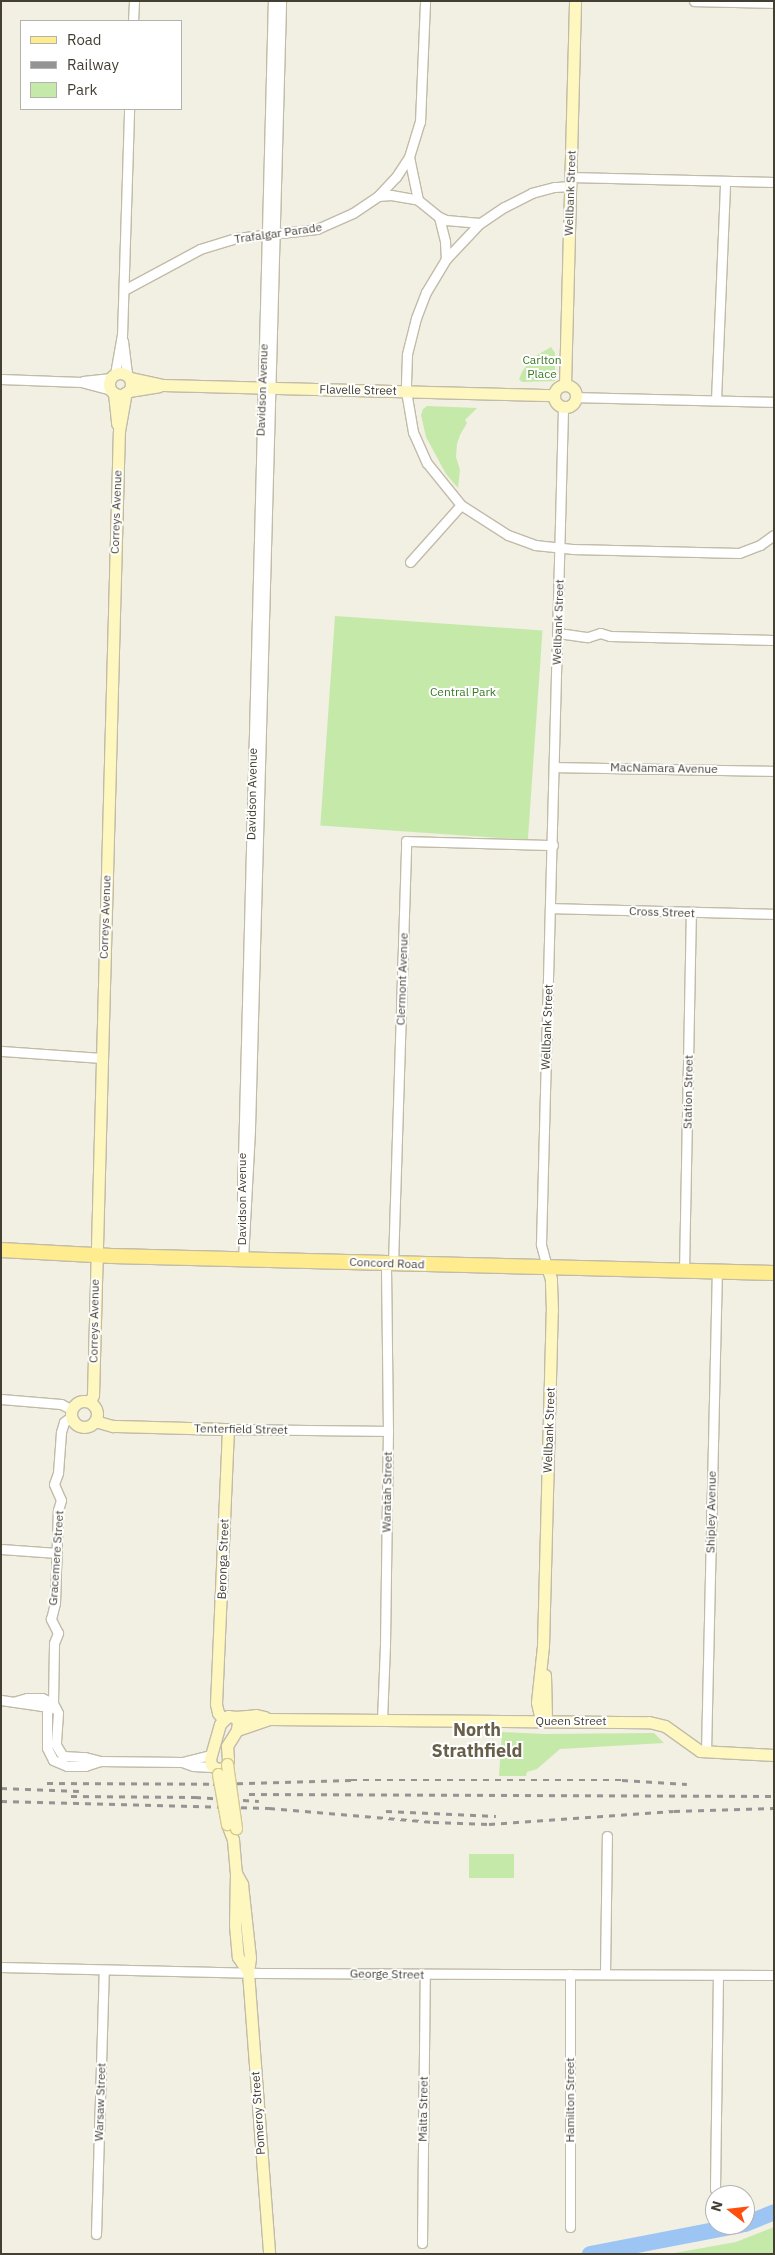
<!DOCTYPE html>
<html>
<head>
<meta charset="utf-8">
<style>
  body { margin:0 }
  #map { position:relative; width:775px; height:2255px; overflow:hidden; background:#f2efe3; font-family:"IBM Plex Sans",sans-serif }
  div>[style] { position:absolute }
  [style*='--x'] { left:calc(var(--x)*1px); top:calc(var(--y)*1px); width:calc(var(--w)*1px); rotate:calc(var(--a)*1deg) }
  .green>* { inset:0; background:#c5e9a9; transform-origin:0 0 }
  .river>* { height:16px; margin:-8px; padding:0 8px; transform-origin:8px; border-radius:8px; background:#9cc5f3 }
  .roads { filter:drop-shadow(1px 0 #c1bba8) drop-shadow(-1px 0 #c1bba8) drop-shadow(0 1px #c1bba8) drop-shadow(0 -1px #c1bba8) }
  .street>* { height:9px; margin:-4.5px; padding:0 4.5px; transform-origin:4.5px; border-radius:4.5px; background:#fff }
  .secondary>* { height:11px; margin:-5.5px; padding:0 5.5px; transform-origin:5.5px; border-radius:5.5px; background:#fff7c0 }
  .secondary>.ring { margin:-5.5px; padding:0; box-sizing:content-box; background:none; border:11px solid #fff7c0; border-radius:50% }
  .primary>* { height:14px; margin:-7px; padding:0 7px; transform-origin:7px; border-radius:7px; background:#ffec8f }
  .rail>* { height:2.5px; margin-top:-1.25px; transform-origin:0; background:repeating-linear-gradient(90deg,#949494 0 6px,transparent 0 12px) }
  .bridges { filter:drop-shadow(1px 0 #d4ca90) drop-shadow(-1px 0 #d4ca90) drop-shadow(0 1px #d4ca90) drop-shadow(0 -1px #d4ca90) }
  .secondary-bridge>* { height:11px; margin:-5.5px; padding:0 5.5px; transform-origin:5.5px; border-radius:5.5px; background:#fff7c0 }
  span { translate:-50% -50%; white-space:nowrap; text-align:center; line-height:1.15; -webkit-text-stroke:4px #fff; paint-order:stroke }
  .street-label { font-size:12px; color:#443f33 }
  .park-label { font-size:12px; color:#3a7825 }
  .district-label { font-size:18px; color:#675f4a; font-weight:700 }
  .frame { position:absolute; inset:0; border:2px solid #443f33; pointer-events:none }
  .legend { position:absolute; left:20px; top:20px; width:162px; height:90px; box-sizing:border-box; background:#fff; border:1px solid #b4b2ad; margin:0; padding:6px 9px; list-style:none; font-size:15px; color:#443f33 }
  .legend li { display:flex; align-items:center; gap:10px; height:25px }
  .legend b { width:25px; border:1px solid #b4b2ad }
  .north { position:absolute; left:705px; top:2185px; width:50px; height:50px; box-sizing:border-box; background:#fff; border:1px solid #b4b2ad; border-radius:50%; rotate:286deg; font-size:14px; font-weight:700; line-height:20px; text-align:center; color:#443f33 }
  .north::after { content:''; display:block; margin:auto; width:18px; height:22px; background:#ff4e0d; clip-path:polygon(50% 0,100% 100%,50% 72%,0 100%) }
</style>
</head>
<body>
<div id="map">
  <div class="green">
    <i style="clip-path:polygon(551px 347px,555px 353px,555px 381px,522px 382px,519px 379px,523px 370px,534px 357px)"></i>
    <i style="clip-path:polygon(427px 406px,477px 408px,465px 420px,467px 423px,460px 435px,457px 444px,456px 457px,460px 470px,458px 488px,446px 474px,426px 437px,421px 415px,423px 409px)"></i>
    <i style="left:335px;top:616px;width:208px;height:210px;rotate:4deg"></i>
    <i style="clip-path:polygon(502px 1732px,544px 1734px,654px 1733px,664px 1743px,560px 1749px,537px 1769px,527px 1772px,526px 1776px,499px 1776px)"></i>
    <i style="left:469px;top:1854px;width:45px;height:24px"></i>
    <i style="clip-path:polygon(774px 2227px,774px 2254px,669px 2254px,736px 2242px)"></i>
  </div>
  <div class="river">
    <i style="--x:745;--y:2224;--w:31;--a:-22"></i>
    <i style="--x:590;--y:2254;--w:153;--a:-10.9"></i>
  </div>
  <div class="roads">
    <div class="street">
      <i style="--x:694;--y:1;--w:80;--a:1.4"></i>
      <i style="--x:133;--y:21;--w:20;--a:-87"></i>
      <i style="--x:570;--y:177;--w:204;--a:1.4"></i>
      <i style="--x:570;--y:186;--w:16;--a:176"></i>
      <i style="--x:554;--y:187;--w:23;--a:165"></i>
      <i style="--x:532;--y:193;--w:31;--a:153"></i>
      <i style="--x:504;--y:207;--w:29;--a:146"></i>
      <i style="--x:480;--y:223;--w:50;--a:133.4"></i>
      <i style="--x:446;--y:259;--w:39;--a:121"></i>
      <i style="--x:426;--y:292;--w:28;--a:111"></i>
      <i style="--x:416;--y:318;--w:38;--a:104"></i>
      <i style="--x:407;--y:355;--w:36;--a:92"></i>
      <i style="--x:406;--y:391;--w:42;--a:80.3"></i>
      <i style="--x:413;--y:432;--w:34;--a:66"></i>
      <i style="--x:427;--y:463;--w:54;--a:51"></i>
      <i style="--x:461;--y:505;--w:56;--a:32.6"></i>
      <i style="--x:508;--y:535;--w:29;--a:20"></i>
      <i style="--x:535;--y:545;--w:37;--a:6"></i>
      <i style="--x:572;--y:549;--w:167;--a:1.4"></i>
      <i style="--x:739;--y:553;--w:22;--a:-21"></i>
      <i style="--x:760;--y:545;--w:17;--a:-36"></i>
      <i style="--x:378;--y:196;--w:13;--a:-4"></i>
      <i style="--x:391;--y:195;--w:27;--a:10"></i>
      <i style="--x:418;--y:200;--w:44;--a:-101.8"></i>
      <i style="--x:418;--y:200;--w:27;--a:39"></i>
      <i style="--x:439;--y:217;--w:8;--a:23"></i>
      <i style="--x:446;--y:220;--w:34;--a:5"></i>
      <i style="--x:439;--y:217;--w:25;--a:76"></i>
      <i style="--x:445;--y:241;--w:18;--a:87"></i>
      <i style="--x:124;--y:290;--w:86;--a:-28.3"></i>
      <i style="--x:200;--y:249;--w:38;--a:-17"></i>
      <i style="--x:236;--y:238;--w:81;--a:-6.3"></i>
      <i style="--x:317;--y:229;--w:39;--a:-24"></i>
      <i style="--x:353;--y:213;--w:30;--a:-34"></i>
      <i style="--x:378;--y:196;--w:26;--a:-47"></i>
      <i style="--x:396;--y:177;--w:24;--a:-57"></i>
      <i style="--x:409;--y:157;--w:37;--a:-73"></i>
      <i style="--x:420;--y:122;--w:121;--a:-87.6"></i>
      <i style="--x:123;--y:341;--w:34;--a:83"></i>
      <i style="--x:115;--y:374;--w:39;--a:-80"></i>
      <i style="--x:122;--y:336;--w:227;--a:-88.2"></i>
      <i style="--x:1;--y:379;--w:80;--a:2.1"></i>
      <i style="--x:81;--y:382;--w:31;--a:15"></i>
      <i style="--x:83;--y:381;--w:28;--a:-6"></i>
      <i style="--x:575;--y:397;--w:199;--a:1.4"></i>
      <i style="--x:716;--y:400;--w:219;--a:-87.6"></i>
      <i style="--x:410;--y:562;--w:76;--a:-48.2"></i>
      <i style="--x:558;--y:633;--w:30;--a:8"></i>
      <i style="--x:588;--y:637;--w:13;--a:-18"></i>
      <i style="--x:600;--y:633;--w:10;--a:17"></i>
      <i style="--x:610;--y:636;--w:164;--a:1.4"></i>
      <i style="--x:554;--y:767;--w:220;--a:1"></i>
      <i style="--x:551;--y:908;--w:223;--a:1.5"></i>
      <i style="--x:1;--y:1051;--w:100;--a:4"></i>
      <i style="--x:242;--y:1198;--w:1197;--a:-88.52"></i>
      <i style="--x:243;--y:1259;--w:131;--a:-86.9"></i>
      <i style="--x:250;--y:1128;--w:1127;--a:-88.42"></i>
      <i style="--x:393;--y:1264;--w:423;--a:-88.2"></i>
      <i style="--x:406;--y:841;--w:147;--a:1.6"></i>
      <i style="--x:547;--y:1267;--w:24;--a:-105"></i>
      <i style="--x:541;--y:1244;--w:837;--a:-88.49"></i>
      <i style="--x:684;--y:1271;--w:359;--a:-88.9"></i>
      <i style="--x:1;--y:1399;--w:60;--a:4.8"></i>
      <i style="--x:61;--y:1404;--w:11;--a:27"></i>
      <i style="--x:228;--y:1429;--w:160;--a:0.7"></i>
      <i style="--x:1;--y:1549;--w:56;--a:4.1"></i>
      <i style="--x:1;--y:1700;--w:40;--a:8.5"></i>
      <i style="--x:41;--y:1706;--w:12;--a:-14"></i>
      <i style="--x:16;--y:1701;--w:11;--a:-15"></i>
      <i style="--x:27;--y:1698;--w:15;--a:0"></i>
      <i style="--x:42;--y:1698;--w:12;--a:24"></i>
      <i style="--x:53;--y:1703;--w:11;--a:63"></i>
      <i style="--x:58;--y:1713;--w:32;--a:94"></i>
      <i style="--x:56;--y:1745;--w:13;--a:58"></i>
      <i style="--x:63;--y:1756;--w:22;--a:3"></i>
      <i style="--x:85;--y:1757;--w:16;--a:15"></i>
      <i style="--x:100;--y:1761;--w:82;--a:0.7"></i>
      <i style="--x:182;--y:1762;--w:30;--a:-14"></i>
      <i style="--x:53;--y:1703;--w:60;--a:-89"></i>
      <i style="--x:54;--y:1643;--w:11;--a:-68"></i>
      <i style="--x:58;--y:1633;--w:16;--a:-117"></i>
      <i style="--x:51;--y:1619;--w:16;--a:-76"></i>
      <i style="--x:55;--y:1603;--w:93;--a:-88.2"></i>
      <i style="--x:58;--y:1510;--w:10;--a:-73"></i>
      <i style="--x:61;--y:1500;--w:17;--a:-114"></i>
      <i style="--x:54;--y:1484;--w:12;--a:-70"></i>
      <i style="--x:58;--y:1473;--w:41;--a:-85.8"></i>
      <i style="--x:61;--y:1432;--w:10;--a:-73"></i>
      <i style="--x:64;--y:1422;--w:9;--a:-36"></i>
      <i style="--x:53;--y:1703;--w:11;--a:124"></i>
      <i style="--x:47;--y:1712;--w:36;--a:90"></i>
      <i style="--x:47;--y:1748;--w:13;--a:63"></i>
      <i style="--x:53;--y:1760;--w:15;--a:23"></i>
      <i style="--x:67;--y:1766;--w:18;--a:0"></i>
      <i style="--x:85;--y:1766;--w:16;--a:-18"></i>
      <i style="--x:382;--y:1720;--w:75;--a:-87.7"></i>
      <i style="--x:385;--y:1645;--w:214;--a:-89.2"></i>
      <i style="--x:388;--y:1431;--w:167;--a:-90.7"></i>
      <i style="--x:706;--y:1752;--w:481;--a:-88.7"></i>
      <i style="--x:182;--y:1762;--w:12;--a:20"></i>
      <i style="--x:193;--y:1766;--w:20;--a:3"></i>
      <i style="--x:1;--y:1967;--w:260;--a:1.3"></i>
      <i style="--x:261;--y:1973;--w:513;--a:0.22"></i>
      <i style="--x:605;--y:1974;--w:138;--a:-89.2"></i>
      <i style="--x:715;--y:2189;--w:214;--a:-89.2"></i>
      <i style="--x:570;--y:2227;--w:253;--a:-90"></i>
      <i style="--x:96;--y:2234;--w:264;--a:-88.3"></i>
      <i style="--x:422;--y:2243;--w:269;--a:-89.4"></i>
    </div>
    <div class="secondary">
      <i class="ring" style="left:109px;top:373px;width:11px;height:11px"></i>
      <i style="--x:130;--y:378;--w:34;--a:12"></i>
      <i style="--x:163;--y:385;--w:391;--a:1.5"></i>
      <i style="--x:565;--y:385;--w:384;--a:-88.5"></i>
      <i class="ring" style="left:554px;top:385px;width:11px;height:11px"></i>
      <i style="--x:129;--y:391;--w:30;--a:-9"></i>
      <i style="--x:114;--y:393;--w:31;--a:84"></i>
      <i class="ring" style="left:71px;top:1401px;width:15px;height:15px"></i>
      <i style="--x:90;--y:1402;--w:8;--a:-67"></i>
      <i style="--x:93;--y:1395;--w:964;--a:-88.46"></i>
      <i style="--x:119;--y:431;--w:39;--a:-80"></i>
      <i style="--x:95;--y:1421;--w:19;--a:16"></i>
      <i style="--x:113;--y:1426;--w:115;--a:1.5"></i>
      <i style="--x:228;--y:1429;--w:275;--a:92.5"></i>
      <i style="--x:216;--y:1704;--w:9;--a:77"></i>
      <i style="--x:218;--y:1713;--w:8;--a:50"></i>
      <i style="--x:545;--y:1675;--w:44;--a:88.7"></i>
      <i style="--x:235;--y:1717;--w:21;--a:-5"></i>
      <i style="--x:256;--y:1715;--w:9;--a:13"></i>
      <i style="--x:541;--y:1720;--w:18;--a:-103"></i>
      <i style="--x:537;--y:1702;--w:56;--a:-83.9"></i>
      <i style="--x:543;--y:1646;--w:335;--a:-88.5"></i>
      <i style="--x:552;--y:1311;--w:32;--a:-92"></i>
      <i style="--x:551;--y:1279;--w:13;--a:-108"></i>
      <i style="--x:237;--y:1730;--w:8;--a:-83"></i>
      <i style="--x:238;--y:1722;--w:6;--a:-121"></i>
      <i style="--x:235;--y:1717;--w:7;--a:-172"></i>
      <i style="--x:228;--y:1716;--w:11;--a:135"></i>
      <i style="--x:220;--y:1724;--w:35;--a:106"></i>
      <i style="--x:210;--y:1758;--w:7;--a:82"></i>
      <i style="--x:211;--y:1765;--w:7;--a:34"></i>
      <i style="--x:217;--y:1769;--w:9;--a:-6"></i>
      <i style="--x:226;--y:1768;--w:8;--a:-76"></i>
      <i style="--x:228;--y:1760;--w:14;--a:-94"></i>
      <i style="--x:227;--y:1746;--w:19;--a:-58"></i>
      <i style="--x:237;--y:1730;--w:34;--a:-19"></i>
      <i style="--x:269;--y:1719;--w:380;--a:0.5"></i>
      <i style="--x:649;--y:1722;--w:16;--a:14"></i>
      <i style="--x:665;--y:1726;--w:43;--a:35.5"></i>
      <i style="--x:700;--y:1751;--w:74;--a:3.1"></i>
      <i style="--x:227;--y:1824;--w:17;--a:69"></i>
      <i style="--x:233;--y:1840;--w:33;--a:85"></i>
      <i style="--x:236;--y:1873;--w:52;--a:91.1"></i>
      <i style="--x:235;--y:1925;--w:32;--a:85"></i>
      <i style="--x:238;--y:1957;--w:18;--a:56"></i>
      <i style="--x:236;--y:1873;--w:13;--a:61"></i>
      <i style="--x:242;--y:1884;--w:74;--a:83.8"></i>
      <i style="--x:250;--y:1958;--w:14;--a:98"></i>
      <i style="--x:248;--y:1972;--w:283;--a:85.7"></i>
    </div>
    <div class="primary">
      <i style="--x:1;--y:1250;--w:111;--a:3.1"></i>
      <i style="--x:112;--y:1256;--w:662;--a:1.47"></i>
    </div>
  </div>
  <div class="rail">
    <i style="--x:47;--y:1783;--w:166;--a:0.3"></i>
    <i style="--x:213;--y:1784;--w:138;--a:-1.7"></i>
    <i style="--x:351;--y:1780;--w:271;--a:0"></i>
    <i style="--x:622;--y:1780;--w:65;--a:3.5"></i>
    <i style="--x:1;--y:1788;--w:78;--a:2.2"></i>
    <i style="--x:249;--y:1794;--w:525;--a:0.22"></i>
    <i style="--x:71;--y:1796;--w:124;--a:0.5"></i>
    <i style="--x:195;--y:1797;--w:64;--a:3.6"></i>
    <i style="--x:1;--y:1801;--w:268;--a:1.5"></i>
    <i style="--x:269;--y:1808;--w:165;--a:4.9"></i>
    <i style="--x:433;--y:1822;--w:56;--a:2"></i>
    <i style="--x:489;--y:1824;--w:185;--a:-4"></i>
    <i style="--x:674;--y:1811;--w:100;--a:-1.7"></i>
    <i style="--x:386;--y:1811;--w:110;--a:2.6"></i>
  </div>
  <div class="bridges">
    <div class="secondary-bridge">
      <i style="--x:227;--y:1764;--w:65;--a:82"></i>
      <i style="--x:218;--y:1774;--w:51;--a:79.8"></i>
    </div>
  </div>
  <div class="street-label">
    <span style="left:570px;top:193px;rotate:-88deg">Wellbank Street</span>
    <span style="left:278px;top:233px;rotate:-8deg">Trafalgar Parade</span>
    <span style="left:262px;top:390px;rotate:-88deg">Davidson Avenue</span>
    <span style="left:358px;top:390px;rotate:1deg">Flavelle Street</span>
    <span style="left:116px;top:512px;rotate:-88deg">Correys Avenue</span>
    <span style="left:558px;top:622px;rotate:-88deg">Wellbank Street</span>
    <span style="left:664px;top:768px;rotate:1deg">MacNamara Avenue</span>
    <span style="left:252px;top:794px;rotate:-89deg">Davidson Avenue</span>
    <span style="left:662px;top:912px;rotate:2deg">Cross Street</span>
    <span style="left:105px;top:917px;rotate:-88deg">Correys Avenue</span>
    <span style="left:402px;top:979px;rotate:-88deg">Clermont Avenue</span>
    <span style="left:547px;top:1027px;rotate:-88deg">Wellbank Street</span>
    <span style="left:688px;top:1092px;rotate:-89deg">Station Street</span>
    <span style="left:242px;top:1199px;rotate:-90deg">Davidson Avenue</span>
    <span style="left:387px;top:1263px;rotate:2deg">Concord Road</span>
    <span style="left:94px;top:1321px;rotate:-89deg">Correys Avenue</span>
    <span style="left:241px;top:1429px;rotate:1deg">Tenterfield Street</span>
    <span style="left:549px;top:1430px;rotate:-88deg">Wellbank Street</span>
    <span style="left:387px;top:1492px;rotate:-89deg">Waratah Street</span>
    <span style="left:711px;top:1512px;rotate:-89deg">Shipley Avenue</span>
    <span style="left:56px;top:1558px;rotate:-86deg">Gracemere Street</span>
    <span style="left:223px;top:1559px;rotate:-88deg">Beronga Street</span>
    <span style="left:571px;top:1721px">Queen Street</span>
    <span style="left:387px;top:1974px;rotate:1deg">George Street</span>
    <span style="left:570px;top:2100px;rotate:-90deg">Hamilton Street</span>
    <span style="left:100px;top:2102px;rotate:-88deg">Warsaw Street</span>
    <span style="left:423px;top:2109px;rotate:-89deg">Malta Street</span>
    <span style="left:258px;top:2113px;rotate:-94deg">Pomeroy Street</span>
  </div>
  <div class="park-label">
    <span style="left:542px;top:367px">Carlton<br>Place</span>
    <span style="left:463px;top:692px">Central Park</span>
  </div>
  <div class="district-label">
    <span style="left:477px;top:1741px">North<br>Strathfield</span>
  </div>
  <div class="frame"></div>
  <ul class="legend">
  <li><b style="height:6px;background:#ffec8f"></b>Road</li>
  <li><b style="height:6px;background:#949494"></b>Railway</li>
  <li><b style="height:14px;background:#c5e9a9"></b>Park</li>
  </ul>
  <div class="north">N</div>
</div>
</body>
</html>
